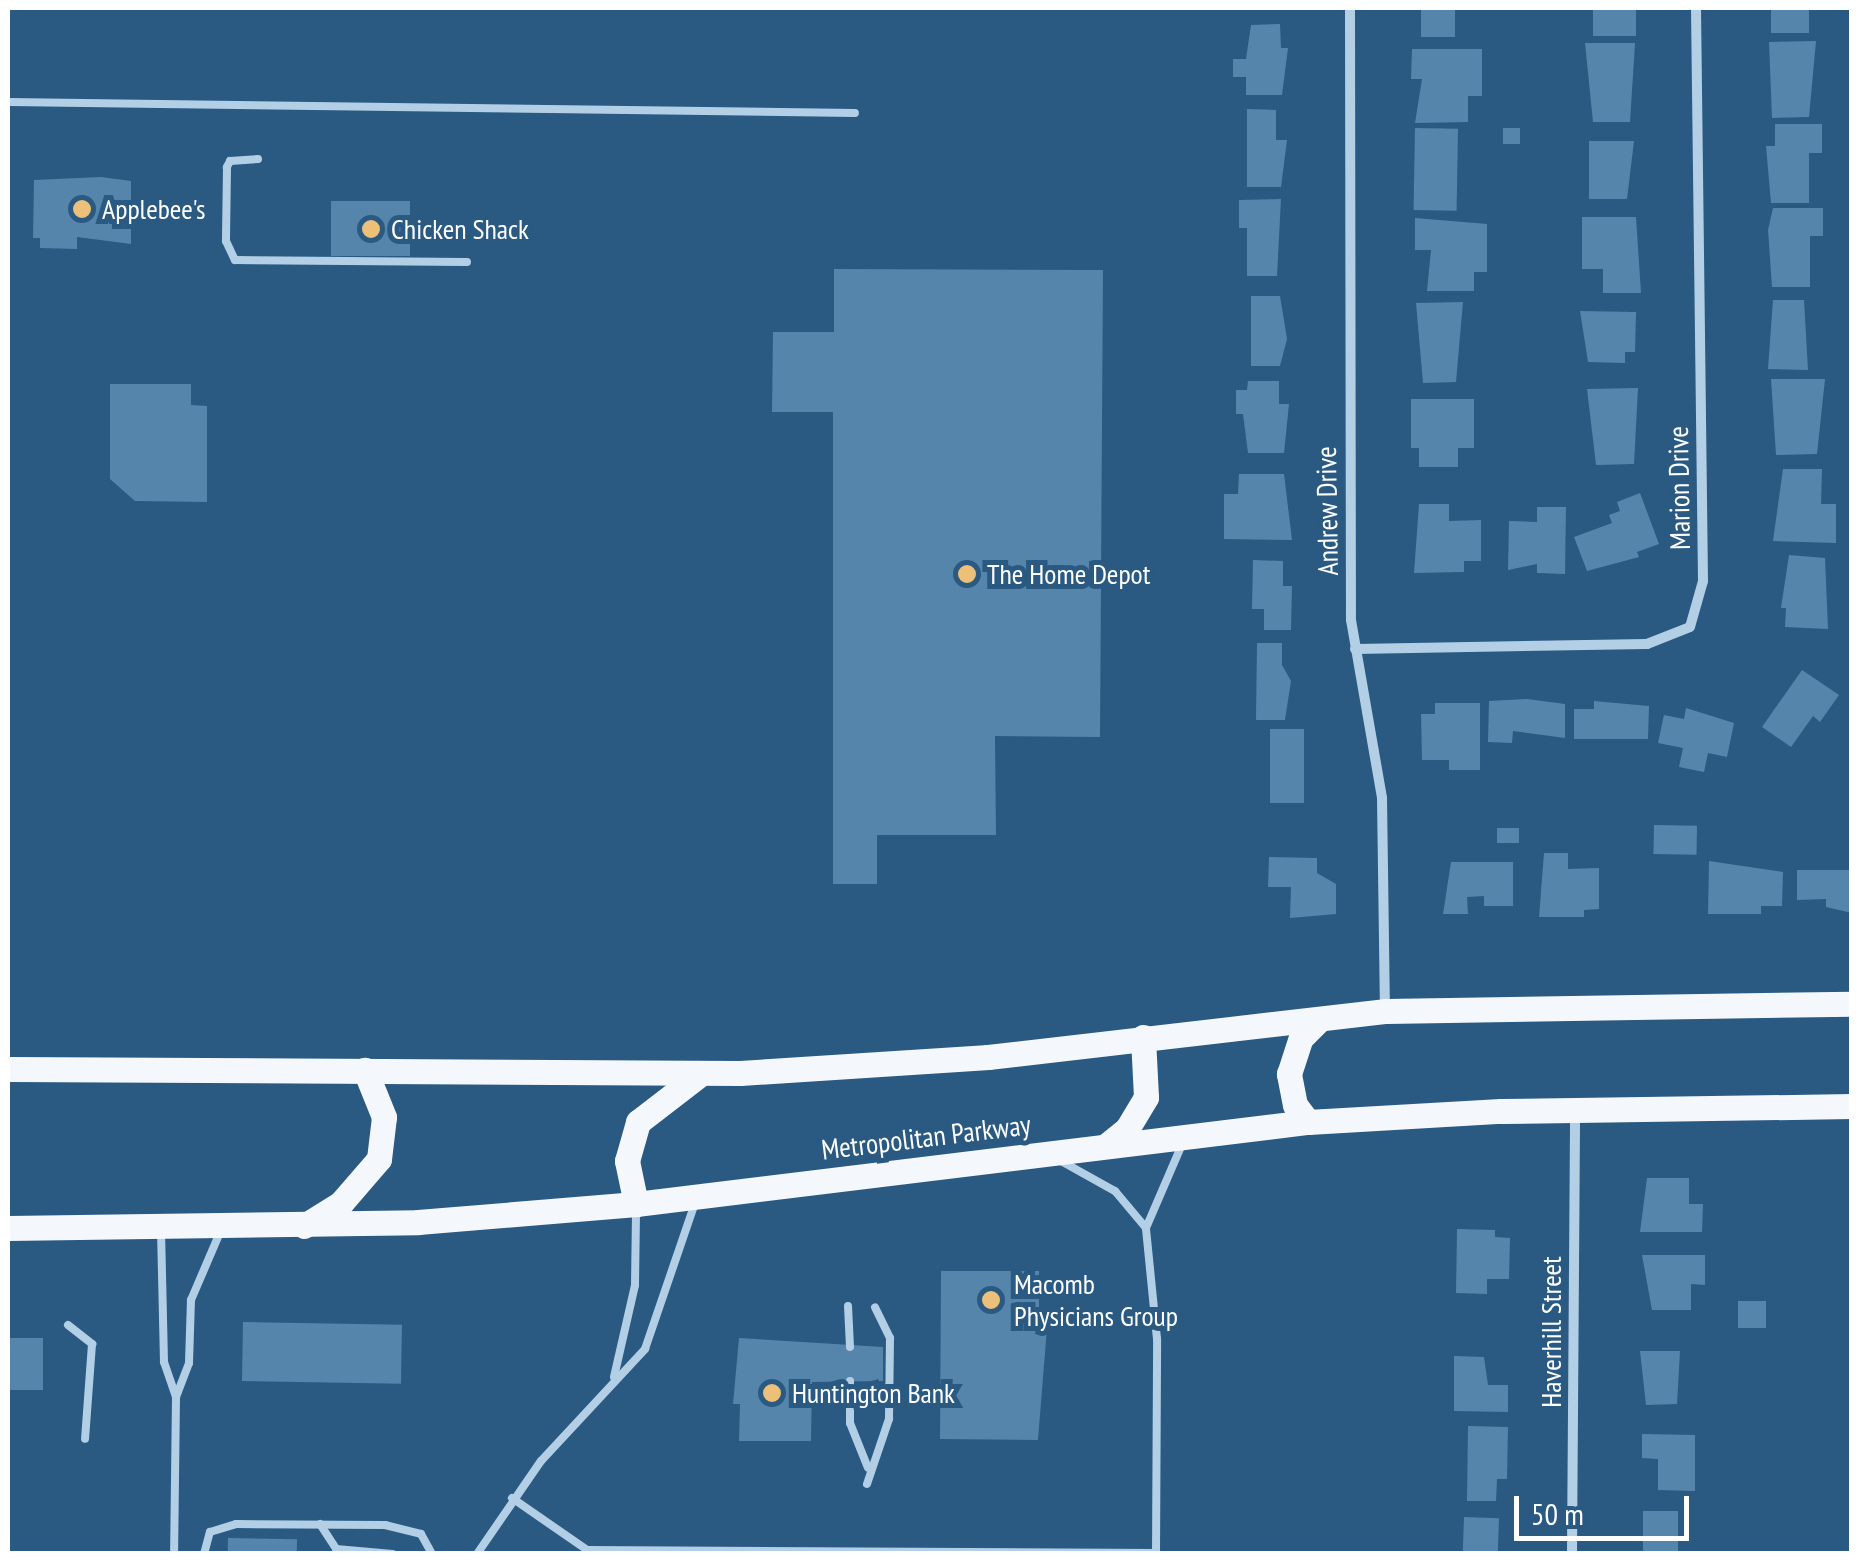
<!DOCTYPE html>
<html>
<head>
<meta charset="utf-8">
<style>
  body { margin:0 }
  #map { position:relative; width:1859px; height:1561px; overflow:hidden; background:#2a5982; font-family:"PT Sans Narrow",sans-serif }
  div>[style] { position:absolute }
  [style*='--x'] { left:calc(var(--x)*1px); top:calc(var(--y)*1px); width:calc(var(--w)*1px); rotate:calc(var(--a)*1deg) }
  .building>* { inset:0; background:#5685ac; transform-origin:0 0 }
  .lane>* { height:8px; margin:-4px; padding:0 4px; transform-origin:4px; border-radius:4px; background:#b3cfe6 }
  .street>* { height:10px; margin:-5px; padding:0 5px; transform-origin:5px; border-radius:5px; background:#b3cfe6 }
  .primary>* { height:25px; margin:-12.5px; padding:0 12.5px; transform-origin:12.5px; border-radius:12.5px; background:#f4f8fd }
  .dots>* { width:28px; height:28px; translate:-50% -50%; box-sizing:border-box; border:5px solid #2a5982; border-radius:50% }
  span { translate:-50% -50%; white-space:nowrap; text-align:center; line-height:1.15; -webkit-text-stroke:10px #2a5982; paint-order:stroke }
  .poi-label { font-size:28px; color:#fff }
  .left { translate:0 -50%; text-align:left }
  .street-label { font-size:28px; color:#fff }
  .frame { position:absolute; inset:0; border:10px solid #fff; pointer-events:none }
  .scale { position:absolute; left:1514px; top:1496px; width:175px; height:45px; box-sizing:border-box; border:5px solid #fff; border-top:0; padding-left:12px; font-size:30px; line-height:35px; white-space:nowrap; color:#fff; -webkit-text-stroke:8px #2a5982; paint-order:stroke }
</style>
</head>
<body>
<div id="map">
  <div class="building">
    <i style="left:1421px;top:8px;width:34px;height:29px"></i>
    <i style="left:1593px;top:8px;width:43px;height:28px"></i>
    <i style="left:1771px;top:8px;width:38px;height:25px"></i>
    <i style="clip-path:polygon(1280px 24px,1281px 48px,1288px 48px,1282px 95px,1246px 95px,1246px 77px,1233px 77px,1233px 59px,1246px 59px,1251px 25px)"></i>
    <i style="clip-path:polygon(1816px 41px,1809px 117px,1772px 118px,1769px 42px)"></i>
    <i style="clip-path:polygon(1585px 43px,1635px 43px,1630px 122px,1593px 122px)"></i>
    <i style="clip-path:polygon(1412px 49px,1482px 49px,1482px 96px,1468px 96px,1468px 122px,1415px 123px,1422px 79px,1411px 79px)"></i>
    <i style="clip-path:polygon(1247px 109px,1276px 110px,1276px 140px,1287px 140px,1281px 187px,1247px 187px)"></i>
    <i style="clip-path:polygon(1775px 124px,1822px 124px,1822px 153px,1809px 153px,1809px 203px,1771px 203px,1766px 146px,1775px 146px)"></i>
    <i style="left:1415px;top:128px;width:43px;height:82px;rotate:1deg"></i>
    <i style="left:1503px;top:128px;width:17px;height:16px"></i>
    <i style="clip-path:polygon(1589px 141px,1634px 141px,1627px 199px,1589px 199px)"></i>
    <i style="clip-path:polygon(101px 177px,131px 181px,131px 244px,77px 237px,77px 249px,40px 248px,40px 238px,33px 238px,34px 180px)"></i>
    <i style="clip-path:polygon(1281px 199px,1277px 276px,1247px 276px,1247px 228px,1239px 228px,1239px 200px)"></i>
    <i style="left:410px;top:201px;width:55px;height:79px;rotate:90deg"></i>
    <i style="clip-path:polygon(1773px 208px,1823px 208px,1823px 236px,1810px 236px,1810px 287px,1772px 287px,1768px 230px)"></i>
    <i style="clip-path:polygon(1582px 217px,1636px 217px,1641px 293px,1603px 293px,1603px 269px,1582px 269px)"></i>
    <i style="clip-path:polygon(1415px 218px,1487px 224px,1487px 272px,1474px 272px,1474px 291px,1427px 291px,1431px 250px,1415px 250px)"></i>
    <i style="clip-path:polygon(834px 269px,1103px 270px,1100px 737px,995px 736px,996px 835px,877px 835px,877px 884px,833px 884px,833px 412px,772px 412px,773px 332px,834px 332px)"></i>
    <i style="clip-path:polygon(1251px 296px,1280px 296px,1287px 339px,1280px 366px,1251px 366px)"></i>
    <i style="clip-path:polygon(1773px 300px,1804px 300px,1808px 370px,1768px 369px)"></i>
    <i style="clip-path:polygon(1463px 302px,1456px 382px,1423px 383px,1416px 303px)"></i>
    <i style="clip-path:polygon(1580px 311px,1636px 312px,1635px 352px,1625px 352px,1625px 363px,1588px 362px)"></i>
    <i style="clip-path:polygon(1771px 379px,1825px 379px,1817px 454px,1776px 455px)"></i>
    <i style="clip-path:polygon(1248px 381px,1279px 381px,1279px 404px,1289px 404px,1284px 453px,1248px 453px,1243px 414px,1236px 414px,1236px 390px,1247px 390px)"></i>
    <i style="clip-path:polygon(110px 384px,191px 384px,191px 405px,207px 406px,207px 502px,135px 501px,110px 479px)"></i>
    <i style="clip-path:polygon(1638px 388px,1634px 464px,1596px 465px,1587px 389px)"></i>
    <i style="clip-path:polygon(1411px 399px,1474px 399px,1474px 448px,1458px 448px,1458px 467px,1419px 467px,1419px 448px,1411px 448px)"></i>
    <i style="clip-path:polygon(1783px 469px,1822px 469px,1821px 504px,1836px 504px,1836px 543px,1773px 541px)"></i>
    <i style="clip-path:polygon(1239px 474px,1284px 474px,1292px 540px,1224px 539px,1224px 494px,1238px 494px)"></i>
    <i style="clip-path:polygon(1640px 493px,1659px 544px,1637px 552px,1639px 557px,1587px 571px,1574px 537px,1612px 523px,1609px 515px,1620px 511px,1617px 502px)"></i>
    <i style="clip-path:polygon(1419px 504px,1449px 504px,1449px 521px,1481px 520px,1481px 561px,1464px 561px,1464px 572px,1414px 573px)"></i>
    <i style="clip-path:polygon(1537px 507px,1566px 507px,1565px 574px,1537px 573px,1537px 564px,1508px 570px,1509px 521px,1537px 522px)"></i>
    <i style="clip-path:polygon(1789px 555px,1825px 558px,1828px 629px,1785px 627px,1786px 608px,1781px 608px)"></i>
    <i style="clip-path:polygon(1253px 560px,1283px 561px,1283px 586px,1292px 586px,1291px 630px,1264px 630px,1264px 609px,1252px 609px)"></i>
    <i style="clip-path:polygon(1257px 643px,1282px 643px,1282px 665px,1291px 681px,1285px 720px,1256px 720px)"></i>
    <i style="clip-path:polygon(1802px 670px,1839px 695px,1820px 722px,1813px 716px,1791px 747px,1762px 727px)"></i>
    <i style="clip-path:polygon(1527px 699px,1565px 704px,1565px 738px,1513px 731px,1512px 743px,1488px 742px,1489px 701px)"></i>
    <i style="clip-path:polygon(1594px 701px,1649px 706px,1648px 739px,1574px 739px,1574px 709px,1594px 709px)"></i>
    <i style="clip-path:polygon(1435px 703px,1480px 703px,1480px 770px,1449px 770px,1449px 760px,1422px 760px,1421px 714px,1435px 714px)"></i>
    <i style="clip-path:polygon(1686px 708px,1734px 723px,1727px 757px,1708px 753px,1704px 772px,1679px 767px,1683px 748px,1658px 743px,1664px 715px,1684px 719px)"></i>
    <i style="left:1270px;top:729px;width:34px;height:74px"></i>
    <i style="left:1654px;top:825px;width:43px;height:29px;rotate:1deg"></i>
    <i style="left:1497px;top:828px;width:22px;height:15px"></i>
    <i style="clip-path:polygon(1544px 853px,1568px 853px,1568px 869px,1599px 868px,1599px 909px,1584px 910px,1584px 917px,1539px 917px)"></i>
    <i style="clip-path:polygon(1269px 857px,1317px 858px,1317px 873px,1336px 884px,1336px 914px,1290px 918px,1291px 887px,1268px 887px)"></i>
    <i style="clip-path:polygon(1709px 861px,1783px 872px,1782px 906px,1761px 906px,1761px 914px,1708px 914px)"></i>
    <i style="clip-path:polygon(1451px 862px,1513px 862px,1513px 906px,1484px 906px,1484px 896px,1467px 897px,1468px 914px,1443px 914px)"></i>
    <i style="clip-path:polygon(1797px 870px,1852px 870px,1852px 913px,1826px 907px,1826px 899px,1797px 900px)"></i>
    <i style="clip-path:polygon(1647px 1178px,1689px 1178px,1689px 1204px,1703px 1204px,1702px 1232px,1640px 1232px)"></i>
    <i style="clip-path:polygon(1457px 1229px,1495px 1230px,1495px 1237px,1510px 1238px,1509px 1279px,1487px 1279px,1487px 1294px,1456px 1293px)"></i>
    <i style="clip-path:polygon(1642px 1255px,1705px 1255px,1705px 1285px,1691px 1284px,1691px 1310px,1652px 1310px)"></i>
    <i style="clip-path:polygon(941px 1271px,1039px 1271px,1039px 1329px,1047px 1328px,1038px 1440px,940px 1439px)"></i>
    <i style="left:1738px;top:1301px;width:28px;height:27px"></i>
    <i style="left:243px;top:1322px;width:159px;height:59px;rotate:1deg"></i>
    <i style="left:8px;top:1338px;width:35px;height:52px"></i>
    <i style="clip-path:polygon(739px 1338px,883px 1347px,883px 1381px,812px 1382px,811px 1441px,739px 1441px,740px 1404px,733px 1404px)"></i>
    <i style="clip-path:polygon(1640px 1351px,1680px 1351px,1677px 1404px,1646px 1405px)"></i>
    <i style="clip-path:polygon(1454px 1356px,1484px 1357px,1488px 1385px,1508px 1385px,1508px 1412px,1454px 1411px)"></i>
    <i style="clip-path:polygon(1468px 1426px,1508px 1427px,1507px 1479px,1497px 1479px,1496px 1501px,1467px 1501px)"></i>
    <i style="clip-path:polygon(1642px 1434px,1695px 1435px,1695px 1491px,1658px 1490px,1658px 1459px,1642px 1458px)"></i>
    <i style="left:1643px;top:1511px;width:35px;height:43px"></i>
    <i style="left:1464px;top:1517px;width:35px;height:37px;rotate:2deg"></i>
    <i style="left:228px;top:1538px;width:69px;height:16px;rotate:1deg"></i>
  </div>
  <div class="lane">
    <i style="--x:8;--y:102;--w:847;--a:0.74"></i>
    <i style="--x:258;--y:159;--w:28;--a:176"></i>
    <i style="--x:230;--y:161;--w:7;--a:117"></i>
    <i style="--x:227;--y:167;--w:74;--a:90.8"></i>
    <i style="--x:226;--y:241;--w:21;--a:65"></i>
    <i style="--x:235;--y:260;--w:232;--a:0.5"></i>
    <i style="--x:1061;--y:1161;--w:62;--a:29.1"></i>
    <i style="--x:1115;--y:1191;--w:48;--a:50"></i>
    <i style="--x:161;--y:1230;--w:132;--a:88.7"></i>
    <i style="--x:164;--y:1362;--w:37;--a:71"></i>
    <i style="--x:176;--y:1397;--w:157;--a:90.7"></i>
    <i style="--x:848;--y:1306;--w:41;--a:87.2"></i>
    <i style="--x:68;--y:1325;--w:31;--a:38"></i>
    <i style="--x:92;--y:1344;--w:95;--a:94.2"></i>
    <i style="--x:614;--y:1377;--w:94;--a:-77.1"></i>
    <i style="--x:635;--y:1285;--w:75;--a:-89.2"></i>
    <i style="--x:850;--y:1381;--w:42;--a:90"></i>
    <i style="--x:850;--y:1423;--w:48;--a:68.2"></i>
    <i style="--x:176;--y:1397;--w:36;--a:-69"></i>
    <i style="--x:189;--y:1363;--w:63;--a:-88.2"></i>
    <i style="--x:191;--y:1300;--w:76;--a:-66.8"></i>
    <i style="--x:867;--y:1484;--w:69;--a:-71.3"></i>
    <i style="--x:889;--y:1419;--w:81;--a:-89.3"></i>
    <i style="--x:890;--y:1338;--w:34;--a:-116"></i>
    <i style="--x:512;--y:1498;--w:91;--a:34.7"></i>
    <i style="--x:587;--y:1550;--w:569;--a:0.3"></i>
    <i style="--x:320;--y:1524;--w:30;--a:57"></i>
    <i style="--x:336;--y:1549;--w:57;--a:5"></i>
    <i style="--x:204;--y:1554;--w:23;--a:-75"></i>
    <i style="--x:210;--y:1532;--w:27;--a:-17"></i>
    <i style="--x:236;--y:1524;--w:149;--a:0.4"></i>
    <i style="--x:385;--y:1525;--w:37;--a:14"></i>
    <i style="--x:421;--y:1534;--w:23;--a:61"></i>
    <i style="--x:477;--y:1554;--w:113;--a:-55.5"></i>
    <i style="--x:541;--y:1461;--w:153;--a:-47.1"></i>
    <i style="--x:645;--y:1349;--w:154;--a:-71.1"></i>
    <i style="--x:1156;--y:1554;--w:215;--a:-89.7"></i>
    <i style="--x:1157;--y:1339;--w:112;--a:-95.7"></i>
    <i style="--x:1146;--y:1228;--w:94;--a:-66.7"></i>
  </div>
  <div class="street">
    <i style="--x:1350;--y:8;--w:612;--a:89.91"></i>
    <i style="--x:1351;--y:620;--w:181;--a:80.1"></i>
    <i style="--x:1382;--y:798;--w:212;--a:89.2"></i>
    <i style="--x:1355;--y:649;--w:292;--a:-1"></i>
    <i style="--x:1647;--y:644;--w:46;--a:-21.6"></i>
    <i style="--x:1690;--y:627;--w:48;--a:-74.2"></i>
    <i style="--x:1703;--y:581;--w:573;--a:-90.7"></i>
    <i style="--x:1572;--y:1554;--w:443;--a:-89.6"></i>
  </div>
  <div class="primary">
    <i style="--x:8;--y:1069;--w:732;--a:0.31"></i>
    <i style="--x:740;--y:1073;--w:249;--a:-3.7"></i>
    <i style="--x:988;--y:1057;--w:401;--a:-6.6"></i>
    <i style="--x:1386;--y:1011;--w:466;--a:-0.9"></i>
    <i style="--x:1308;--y:1122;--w:21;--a:-127"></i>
    <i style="--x:1295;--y:1105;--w:32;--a:-101"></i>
    <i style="--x:1289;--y:1074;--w:38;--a:-72"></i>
    <i style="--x:1301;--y:1038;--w:27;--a:-45"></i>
    <i style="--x:1107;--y:1145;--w:26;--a:-39"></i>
    <i style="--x:1127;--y:1129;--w:37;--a:-59"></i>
    <i style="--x:1146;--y:1097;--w:60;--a:-92.9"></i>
    <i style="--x:636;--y:1204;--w:44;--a:-101.8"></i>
    <i style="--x:627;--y:1161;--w:41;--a:-74.2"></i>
    <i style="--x:638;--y:1122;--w:77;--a:-37.6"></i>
    <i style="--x:304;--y:1226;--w:44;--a:-31.9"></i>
    <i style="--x:341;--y:1203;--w:58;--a:-49.2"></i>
    <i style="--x:379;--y:1159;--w:42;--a:-83.2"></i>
    <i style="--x:384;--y:1117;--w:51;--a:-112"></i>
    <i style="--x:8;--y:1228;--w:410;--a:-0.8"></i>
    <i style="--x:418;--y:1222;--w:219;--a:-4.7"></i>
    <i style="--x:636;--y:1204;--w:677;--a:-6.96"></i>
    <i style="--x:1308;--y:1122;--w:193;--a:-3.3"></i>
    <i style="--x:1501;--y:1111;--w:351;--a:-0.8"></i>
  </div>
  <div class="dots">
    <i style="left:82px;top:209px;background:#edc07a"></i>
    <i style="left:371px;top:229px;background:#edc07a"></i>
    <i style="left:967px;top:574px;background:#edc07a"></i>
    <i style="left:991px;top:1300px;background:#edc07a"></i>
    <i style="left:772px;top:1393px;background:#edc07a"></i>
  </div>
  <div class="poi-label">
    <span class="left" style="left:102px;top:209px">Applebee's</span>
    <span class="left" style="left:391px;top:229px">Chicken Shack</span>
    <span class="left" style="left:987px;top:574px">The Home Depot</span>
    <span class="left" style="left:1014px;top:1300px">Macomb<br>Physicians Group</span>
    <span class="left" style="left:792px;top:1393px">Huntington Bank</span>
  </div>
  <div class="street-label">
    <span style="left:1679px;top:488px;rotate:-91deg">Marion Drive</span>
    <span style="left:1327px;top:511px;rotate:-91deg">Andrew Drive</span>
    <span style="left:926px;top:1137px;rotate:-7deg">Metropolitan Parkway</span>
    <span style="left:1551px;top:1332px;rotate:-90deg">Haverhill Street</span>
  </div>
  <div class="frame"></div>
  <div class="scale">50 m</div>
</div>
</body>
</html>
